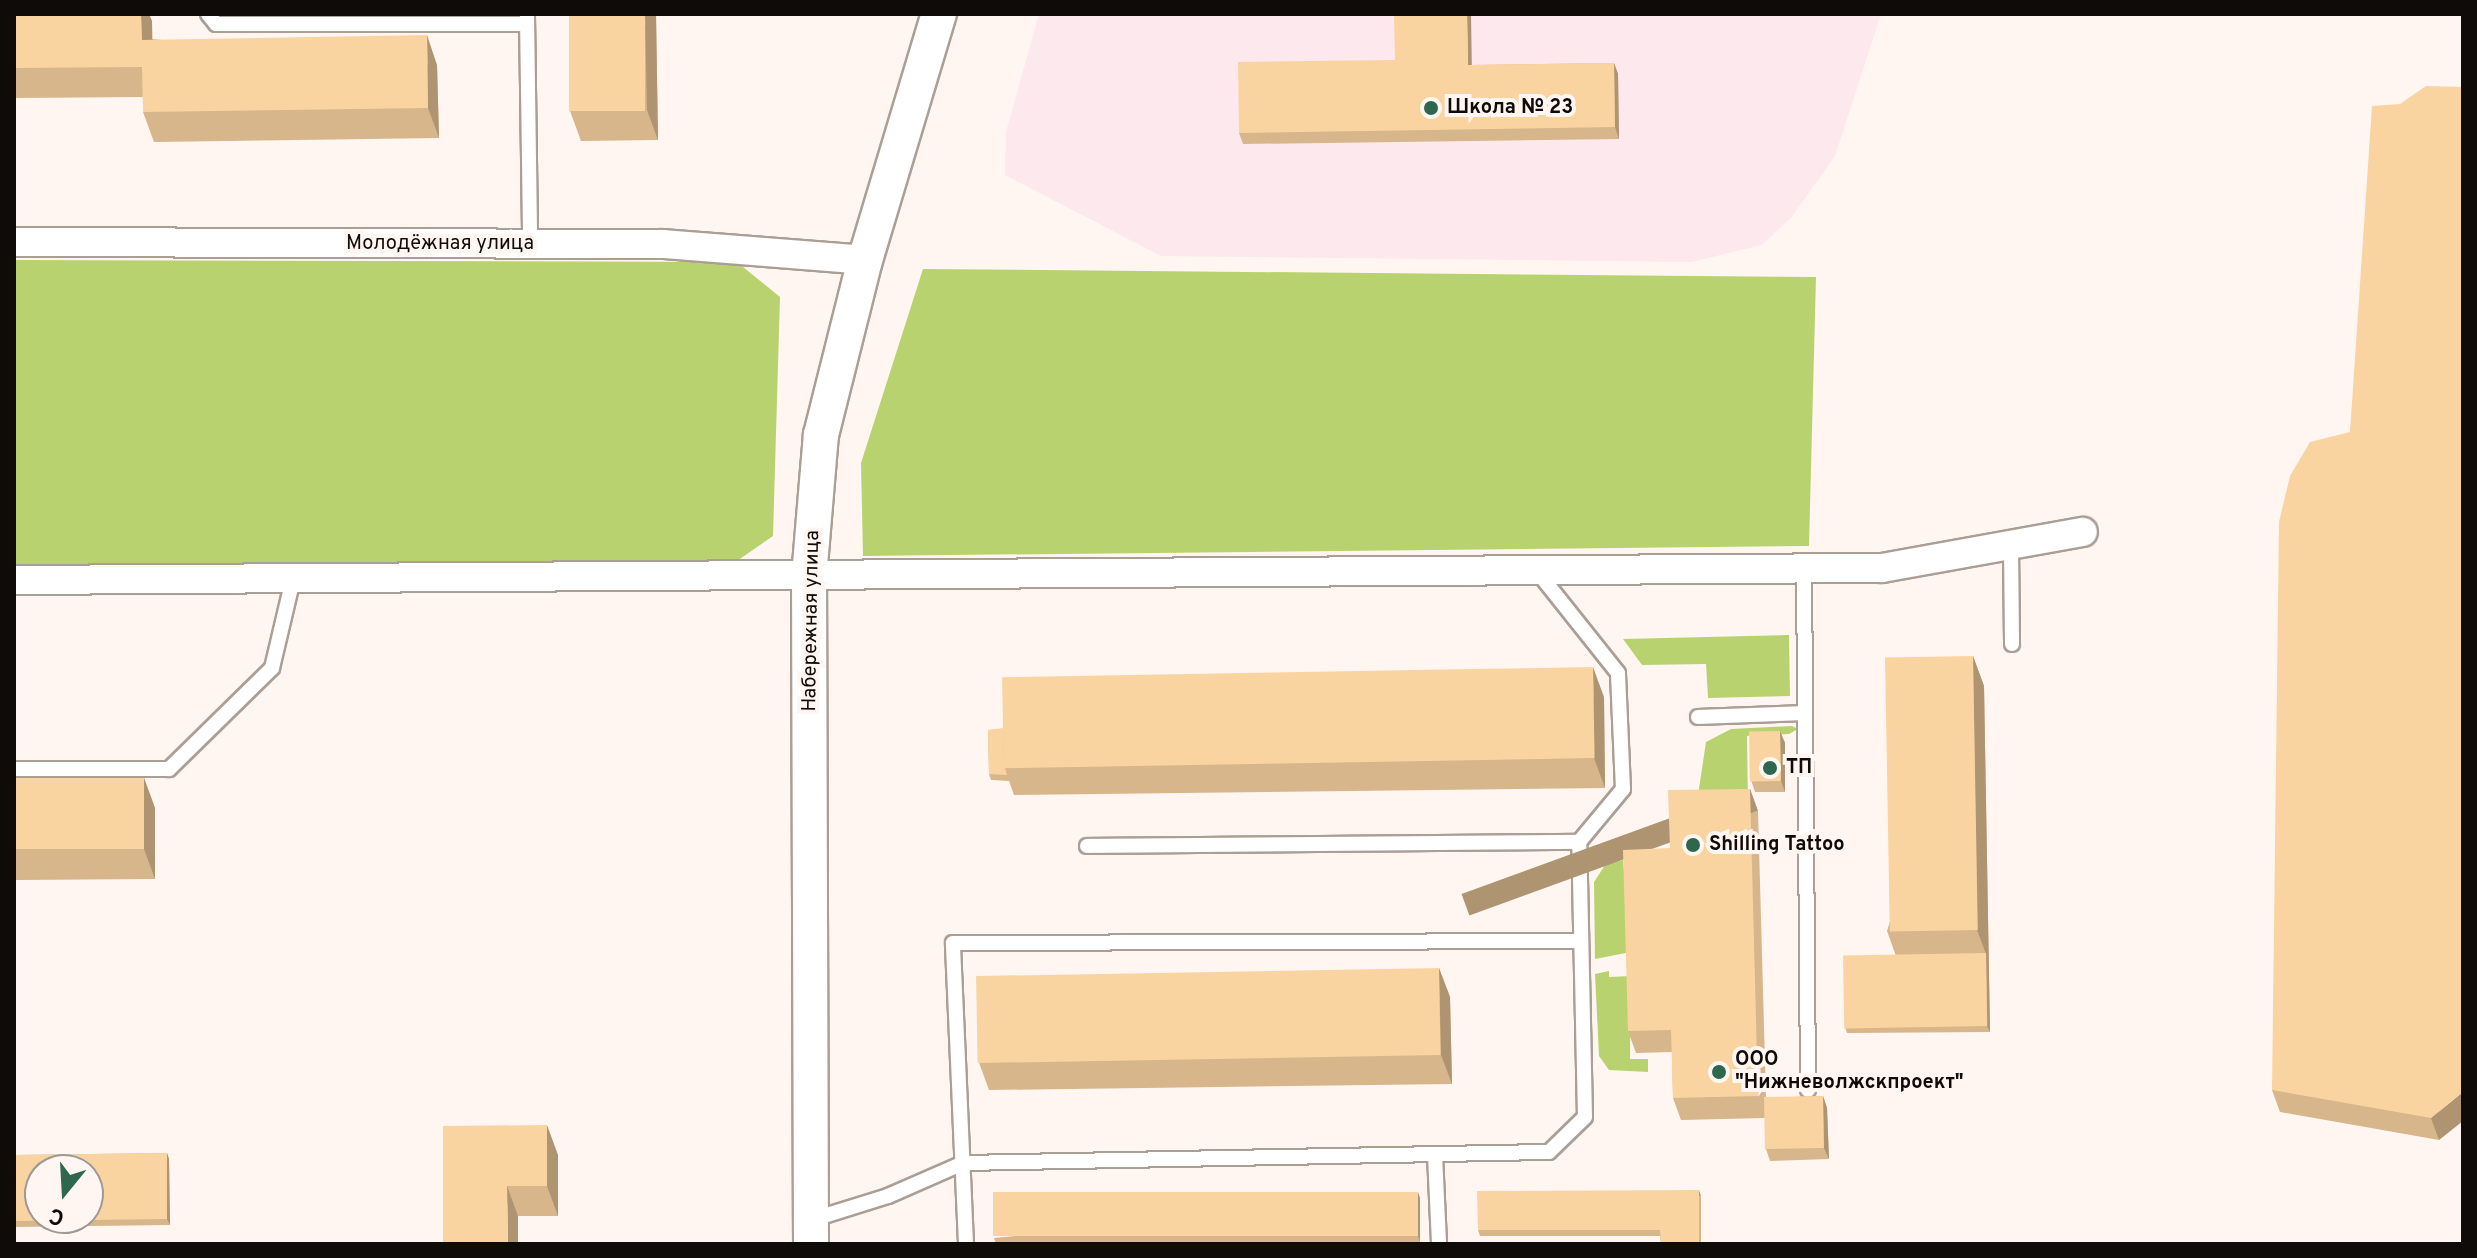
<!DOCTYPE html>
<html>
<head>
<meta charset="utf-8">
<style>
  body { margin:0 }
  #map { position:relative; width:2477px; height:1258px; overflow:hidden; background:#fff6f1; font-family:Overpass,sans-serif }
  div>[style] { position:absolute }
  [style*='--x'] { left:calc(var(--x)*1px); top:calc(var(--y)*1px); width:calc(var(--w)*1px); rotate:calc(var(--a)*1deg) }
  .education>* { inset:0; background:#fde8ed }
  .green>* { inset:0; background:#b9d270 }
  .roads { filter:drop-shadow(2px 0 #ab9e95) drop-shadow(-2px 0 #ab9e95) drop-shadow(0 2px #ab9e95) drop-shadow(0 -2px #ab9e95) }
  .service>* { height:14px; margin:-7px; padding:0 7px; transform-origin:7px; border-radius:7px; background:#fff }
  .minor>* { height:28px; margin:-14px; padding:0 14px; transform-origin:14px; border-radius:14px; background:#fff }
  .tertiary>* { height:34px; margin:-17px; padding:0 17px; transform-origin:17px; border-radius:17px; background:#fff }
  .wall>* { inset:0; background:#d6b68a }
  .shaded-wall>* { inset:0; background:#ae9471; transform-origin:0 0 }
  .building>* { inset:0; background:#f9d4a1; transform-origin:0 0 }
  .dots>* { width:22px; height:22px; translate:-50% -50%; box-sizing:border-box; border:4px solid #fff6f1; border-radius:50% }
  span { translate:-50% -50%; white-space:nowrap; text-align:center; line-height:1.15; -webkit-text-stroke:8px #fff6f1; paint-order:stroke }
  .poi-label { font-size:20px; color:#0f0b08; font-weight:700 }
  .left { translate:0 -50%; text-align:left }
  .street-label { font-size:20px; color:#0f0b08 }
  .frame { position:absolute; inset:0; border:16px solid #0f0b08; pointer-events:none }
  .north { position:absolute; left:24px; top:1154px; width:80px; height:80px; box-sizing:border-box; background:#fff6f1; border:2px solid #9f9894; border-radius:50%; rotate:198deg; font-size:22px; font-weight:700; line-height:32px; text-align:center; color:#0f0b08 }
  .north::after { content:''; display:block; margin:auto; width:28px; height:36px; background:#2e664e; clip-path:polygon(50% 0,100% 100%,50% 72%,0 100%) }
</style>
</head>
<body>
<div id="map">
  <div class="education">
    <i style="clip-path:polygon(1039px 14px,1881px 14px,1835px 156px,1791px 218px,1762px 245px,1692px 262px,1161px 256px,1005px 175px,1006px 132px)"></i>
  </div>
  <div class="green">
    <i style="clip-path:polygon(14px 260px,737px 262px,780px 297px,773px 536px,734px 563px,14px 574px)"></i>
    <i style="clip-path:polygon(923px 269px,1816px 277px,1809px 546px,863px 556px,861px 463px)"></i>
    <i style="clip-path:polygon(1789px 635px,1790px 696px,1708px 698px,1706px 664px,1642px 665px,1623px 639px)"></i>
    <i style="clip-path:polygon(1792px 726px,1798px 729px,1789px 734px,1747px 736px,1748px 802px,1698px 795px,1706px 742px,1731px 729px)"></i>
    <i style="clip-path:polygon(1623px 860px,1631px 952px,1595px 959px,1594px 882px,1605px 865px)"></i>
    <i style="clip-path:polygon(1609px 971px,1609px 977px,1631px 976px,1630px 1059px,1648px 1059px,1648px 1072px,1609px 1070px,1599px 1056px,1595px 974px)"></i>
  </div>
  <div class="roads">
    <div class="service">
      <i style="--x:208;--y:14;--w:13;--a:51"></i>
      <i style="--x:216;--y:24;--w:311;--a:0"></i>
      <i style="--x:527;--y:16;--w:228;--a:89.2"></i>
      <i style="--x:2011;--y:546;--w:98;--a:89.4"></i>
      <i style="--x:1804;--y:566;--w:524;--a:89.56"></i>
      <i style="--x:1698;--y:717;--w:107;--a:-2.1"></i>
      <i style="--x:14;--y:769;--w:155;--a:0"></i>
      <i style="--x:169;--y:769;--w:144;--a:-44.4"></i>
      <i style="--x:272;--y:668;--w:91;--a:-76.7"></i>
      <i style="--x:1087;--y:846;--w:492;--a:-0.5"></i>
      <i style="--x:1435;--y:1155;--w:89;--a:87.4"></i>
      <i style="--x:811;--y:1220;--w:81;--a:-17.3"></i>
      <i style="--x:888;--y:1196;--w:82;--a:-23.7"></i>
      <i style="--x:963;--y:1163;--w:586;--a:-1.08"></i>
      <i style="--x:1549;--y:1152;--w:50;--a:-44.2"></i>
      <i style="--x:1585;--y:1117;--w:275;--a:-91.2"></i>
      <i style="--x:1579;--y:842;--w:69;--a:-50.3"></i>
      <i style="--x:1623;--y:789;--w:116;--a:-92.5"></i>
      <i style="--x:1618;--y:673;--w:130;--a:-128.5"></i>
      <i style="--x:966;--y:1244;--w:301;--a:-92.5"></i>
      <i style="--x:953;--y:943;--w:627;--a:-0.18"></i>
    </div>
    <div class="minor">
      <i style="--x:14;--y:242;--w:649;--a:0.18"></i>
      <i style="--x:663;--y:244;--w:203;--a:4.5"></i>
      <i style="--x:14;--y:580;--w:1868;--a:-0.37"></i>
      <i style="--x:1882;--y:568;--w:204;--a:-10.2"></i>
    </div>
    <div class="tertiary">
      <i style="--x:811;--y:1244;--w:667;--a:-90.17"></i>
      <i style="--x:809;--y:577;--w:143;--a:-85.2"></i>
      <i style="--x:821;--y:435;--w:180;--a:-75.9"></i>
      <i style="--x:865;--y:260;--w:257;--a:-73.3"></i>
    </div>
  </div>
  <div class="wall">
    <i style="clip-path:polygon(14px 14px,149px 14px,152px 21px,152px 39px,437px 65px,439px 138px,154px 142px,143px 112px,143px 97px,14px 98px)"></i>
    <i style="clip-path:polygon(656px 14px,658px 140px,581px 141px,570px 111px)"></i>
    <i style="clip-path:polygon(1395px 60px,1472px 65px,1614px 63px,1618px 74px,1619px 139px,1243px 144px,1239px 133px)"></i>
    <i style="clip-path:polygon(2400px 104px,2439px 1140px,2280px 1112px,2272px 1090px,2350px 432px)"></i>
    <i style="clip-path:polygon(1973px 656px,1984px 686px,1990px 1032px,1847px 1033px,1845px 1027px,1896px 956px,1887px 931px)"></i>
    <i style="clip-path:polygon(1604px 697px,1605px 788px,1014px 795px,1009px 781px,991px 780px,989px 774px,988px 730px)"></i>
    <i style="clip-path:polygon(1780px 731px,1785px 743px,1785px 792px,1755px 792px,1751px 780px)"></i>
    <i style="clip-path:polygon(144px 778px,155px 808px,155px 879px,14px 880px,14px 780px)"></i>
    <i style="clip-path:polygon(1750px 789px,1758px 811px,1766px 1098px,1823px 1096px,1827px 1108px,1829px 1159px,1770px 1161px,1766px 1149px,1765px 1118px,1681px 1120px,1673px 1098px,1672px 1052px,1636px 1053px,1628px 1031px,1670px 848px)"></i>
    <i style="clip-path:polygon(1439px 968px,1450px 997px,1452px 1084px,989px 1090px,978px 1060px)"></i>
    <i style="clip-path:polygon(443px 1126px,558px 1155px,558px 1216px,518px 1216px)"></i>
    <i style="clip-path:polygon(167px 1153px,169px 1159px,170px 1225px,14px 1227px,14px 1155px)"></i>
    <i style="clip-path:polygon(1701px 1196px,1701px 1244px,1661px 1244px,1660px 1236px,1480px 1236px,1478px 1230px)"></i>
    <i style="clip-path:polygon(1420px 1198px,1420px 1242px,996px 1244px,994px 1238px)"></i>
  </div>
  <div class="shaded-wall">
    <i style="clip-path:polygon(141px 14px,149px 14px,152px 21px,153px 69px,142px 40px)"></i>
    <i style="clip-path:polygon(645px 14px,656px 14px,658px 140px,647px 110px)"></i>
    <i style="clip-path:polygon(1467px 14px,1471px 14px,1472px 77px,1468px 65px)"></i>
    <i style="clip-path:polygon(427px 35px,437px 65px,439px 138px,428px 108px)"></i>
    <i style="clip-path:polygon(1614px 63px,1618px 74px,1619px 139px,1615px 127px)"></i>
    <i style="clip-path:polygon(1973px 656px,1984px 686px,1990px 1032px,1987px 1026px,1986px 954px,1977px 930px)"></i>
    <i style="clip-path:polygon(1593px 667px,1604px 697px,1605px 788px,1594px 758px)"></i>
    <i style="clip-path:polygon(1780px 731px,1785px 743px,1785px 792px,1781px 781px)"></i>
    <i style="clip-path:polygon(144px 778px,155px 808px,155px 879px,144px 849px)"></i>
    <i style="left:1750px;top:789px;width:23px;height:307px;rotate:70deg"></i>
    <i style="clip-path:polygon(1439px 968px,1450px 997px,1452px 1084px,1441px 1055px)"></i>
    <i style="clip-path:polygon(2463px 1092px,2463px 1121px,2439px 1140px,2431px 1118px)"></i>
    <i style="clip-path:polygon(1823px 1096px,1827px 1108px,1829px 1159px,1824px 1148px)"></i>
    <i style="clip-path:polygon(547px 1125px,558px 1155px,558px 1216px,547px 1186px)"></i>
    <i style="clip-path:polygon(167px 1153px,169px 1159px,170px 1225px,167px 1219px)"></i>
    <i style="clip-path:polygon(507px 1186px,518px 1216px,518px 1244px,508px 1244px)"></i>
    <i style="left:1699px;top:1190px;width:6px;height:54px;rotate:72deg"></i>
    <i style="clip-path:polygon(1418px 1192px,1420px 1198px,1420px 1242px,1418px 1236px)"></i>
  </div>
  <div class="building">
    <i style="clip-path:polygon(14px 14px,141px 14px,142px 40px,427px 35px,428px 108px,143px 112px,142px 67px,14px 68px)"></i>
    <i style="left:569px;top:14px;width:76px;height:97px"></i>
    <i style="clip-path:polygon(1394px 14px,1467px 14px,1468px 65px,1614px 63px,1615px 127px,1239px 133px,1238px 62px,1395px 60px)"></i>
    <i style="clip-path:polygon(2426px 86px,2463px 87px,2463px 1092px,2431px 1118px,2272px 1090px,2279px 522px,2290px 476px,2310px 442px,2350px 432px,2372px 106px,2400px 104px)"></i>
    <i style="left:1973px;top:656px;width:274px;height:88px;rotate:89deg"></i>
    <i style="left:1593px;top:667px;width:91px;height:591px;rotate:89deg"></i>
    <i style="clip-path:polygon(1003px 728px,1004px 765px,1007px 775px,989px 774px,988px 730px)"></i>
    <i style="left:1780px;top:731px;width:50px;height:31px;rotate:89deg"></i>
    <i style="left:144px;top:778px;width:71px;height:130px;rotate:90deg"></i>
    <i style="clip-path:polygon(1750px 789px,1758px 1096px,1673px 1098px,1671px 1030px,1628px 1031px,1623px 850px,1670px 848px,1668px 790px)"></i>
    <i style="left:1986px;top:953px;width:73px;height:143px;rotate:89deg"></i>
    <i style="left:1439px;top:968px;width:87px;height:463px;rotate:89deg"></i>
    <i style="left:1823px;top:1096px;width:52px;height:59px;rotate:89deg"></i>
    <i style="clip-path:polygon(547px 1125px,547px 1186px,507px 1186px,508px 1244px,443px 1244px,443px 1126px)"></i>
    <i style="clip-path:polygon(evenodd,167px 1153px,167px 1219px,14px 1221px,14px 1155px,167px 1153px,40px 1170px,88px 1170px,88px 1218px,40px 1218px,40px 1170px)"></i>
    <i style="clip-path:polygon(1699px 1190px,1699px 1244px,1661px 1244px,1660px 1230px,1478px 1230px,1477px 1191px)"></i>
    <i style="left:1418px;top:1192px;width:44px;height:425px;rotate:90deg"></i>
  </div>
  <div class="dots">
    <i style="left:1431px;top:108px;background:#2e664e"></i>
    <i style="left:1770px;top:768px;background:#2e664e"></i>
    <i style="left:1693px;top:845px;background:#2e664e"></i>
    <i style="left:1719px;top:1072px;background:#2e664e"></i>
  </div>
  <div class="poi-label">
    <span class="left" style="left:1447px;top:108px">Школа № 23</span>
    <span class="left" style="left:1786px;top:768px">ТП</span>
    <span class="left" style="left:1709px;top:845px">Shilling Tattoo</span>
    <span class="left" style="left:1735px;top:1072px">ООО<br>"Нижневолжскпроект"</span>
  </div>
  <div class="street-label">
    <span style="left:440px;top:244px">Молодёжная улица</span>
    <span style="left:812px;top:621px;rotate:-89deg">Набережная улица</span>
  </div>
  <div class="frame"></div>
  <div class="north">С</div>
</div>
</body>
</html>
